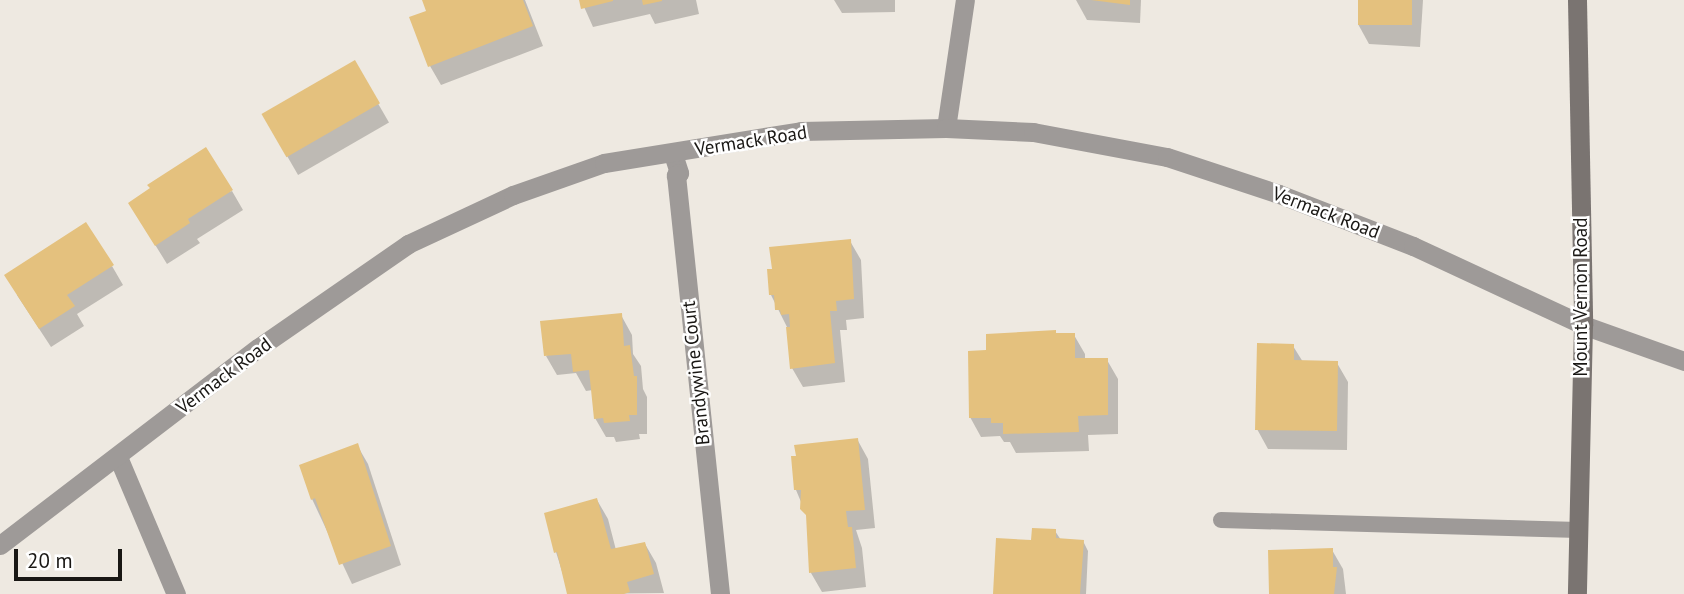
<!DOCTYPE html>
<html>
<head>
<meta charset="utf-8">
<style>
  body { margin:0 }
  #map { position:relative; width:1684px; height:594px; overflow:hidden; background:#eee9e1; font-family:"PT Sans",sans-serif }
  div>[style] { position:absolute }
  [style*='--x'] { left:calc(var(--x)*1px); top:calc(var(--y)*1px); width:calc(var(--w)*1px); rotate:calc(var(--a)*1deg) }
  .shadow>* { inset:0; background:#0003; transform-origin:0 0 }
  .building>* { inset:0; background:#e4c17e; transform-origin:0 0 }
  .service>* { height:16px; margin:-8px; padding:0 8px; transform-origin:8px; border-radius:8px; background:#9e9a98 }
  .minor>* { height:19px; margin:-9.5px; padding:0 9.5px; transform-origin:9.5px; border-radius:9.5px; background:#9e9a98 }
  .secondary>* { height:19px; margin:-9.5px; padding:0 9.5px; transform-origin:9.5px; border-radius:9.5px; background:#7a7471 }
  span { translate:-50% -50%; white-space:nowrap; text-align:center; line-height:1.15; -webkit-text-stroke:5px #fff; paint-order:stroke }
  .street-label { font-size:19px; color:#191714 }
  .scale { position:absolute; left:14px; top:549px; width:108px; height:32px; box-sizing:border-box; border:4px solid #191714; border-top:0; padding-left:9px; font-size:21px; line-height:24px; white-space:nowrap; color:#191714; -webkit-text-stroke:5px #fff; paint-order:stroke }
</style>
</head>
<body>
<div id="map">
  <div class="shadow">
    <i style="clip-path:polygon(424px 0,525px 0,543px 46px,441px 85px,430px 66px,428px 12px)"></i>
    <i style="clip-path:polygon(581px 0,696px 0,699px 14px,655px 24px,650px 14px,593px 27px)"></i>
    <i style="clip-path:polygon(834px 0,895px 0,895px 12px,842px 13px)"></i>
    <i style="clip-path:polygon(1076px 0,1141px 0,1140px 23px,1087px 20px)"></i>
    <i style="clip-path:polygon(1359px 0,1423px 0,1420px 47px,1369px 44px,1358px 24px)"></i>
    <i style="left:354px;top:62px;width:70px;height:105px;rotate:60deg"></i>
    <i style="clip-path:polygon(232px 191px,243px 210px,197px 239px,200px 243px,167px 264px,141px 222px)"></i>
    <i style="clip-path:polygon(850px 241px,861px 260px,864px 318px,846px 320px,847px 330px,840px 330px,845px 382px,803px 387px,792px 368px,788px 329px,771px 295px)"></i>
    <i style="clip-path:polygon(112px 266px,123px 285px,77px 314px,84px 326px,51px 347px,17px 295px)"></i>
    <i style="clip-path:polygon(621px 315px,632px 335px,633px 354px,641px 366px,643px 389px,647px 397px,647px 434px,639px 434px,640px 439px,616px 442px,614px 437px,606px 437px,595px 418px,593px 390px,586px 391px,576px 373px,557px 375px,546px 356px)"></i>
    <i style="clip-path:polygon(1057px 335px,1074px 335px,1085px 354px,1085px 360px,1107px 360px,1118px 379px,1118px 434px,1088px 435px,1089px 451px,1016px 453px,1010px 442px,1004px 442px,1000px 436px,981px 437px,970px 417px,988px 352px)"></i>
    <i style="clip-path:polygon(1293px 346px,1303px 362px,1337px 363px,1348px 382px,1347px 450px,1268px 449px,1257px 429px)"></i>
    <i style="clip-path:polygon(857px 439px,868px 459px,875px 528px,856px 530px,862px 548px,866px 587px,822px 592px,811px 573px,809px 521px,796px 490px)"></i>
    <i style="clip-path:polygon(357px 445px,368px 464px,401px 565px,352px 584px,312px 499px)"></i>
    <i style="clip-path:polygon(597px 500px,608px 519px,616px 550px,645px 544px,656px 563px,664px 593px,569px 594px,556px 552px)"></i>
    <i style="clip-path:polygon(1055px 531px,1061px 540px,1083px 541px,1088px 551px,1086px 594px,995px 594px,1032px 541px)"></i>
    <i style="clip-path:polygon(1332px 550px,1343px 569px,1346px 594px,1271px 594px)"></i>
  </div>
  <div class="building">
    <i style="clip-path:polygon(422px 0,523px 0,533px 26px,428px 67px,409px 17px,426px 11px)"></i>
    <i style="clip-path:polygon(579px 0,613px 0,613px 1px,581px 9px)"></i>
    <i style="clip-path:polygon(642px 0,662px 0,662px 1px,643px 5px)"></i>
    <i style="clip-path:polygon(1091px 0,1130px 0,1130px 5px)"></i>
    <i style="left:1358px;top:0;width:54px;height:25px"></i>
    <i style="left:355px;top:60px;width:50px;height:108px;rotate:60deg"></i>
    <i style="clip-path:polygon(206px 147px,233px 190px,188px 219px,190px 223px,155px 246px,128px 203px,150px 188px,147px 185px)"></i>
    <i style="clip-path:polygon(86px 222px,114px 265px,67px 295px,75px 306px,39px 329px,4px 275px)"></i>
    <i style="clip-path:polygon(851px 239px,854px 299px,836px 301px,837px 311px,830px 311px,835px 363px,790px 369px,786px 327px,790px 327px,789px 314px,781px 315px,780px 310px,775px 310px,774px 295px,769px 295px,767px 269px,772px 269px,769px 247px)"></i>
    <i style="clip-path:polygon(622px 313px,624px 346px,630px 345px,634px 376px,637px 376px,637px 415px,629px 415px,630px 421px,604px 423px,603px 418px,594px 419px,589px 370px,573px 372px,571px 354px,544px 356px,540px 321px)"></i>
    <i style="clip-path:polygon(1056px 330px,1056px 333px,1075px 333px,1075px 358px,1108px 358px,1108px 415px,1078px 416px,1079px 432px,1003px 434px,1003px 423px,991px 423px,991px 418px,969px 418px,968px 351px,986px 350px,986px 334px)"></i>
    <i style="clip-path:polygon(1257px 343px,1294px 344px,1294px 360px,1338px 361px,1337px 431px,1255px 430px)"></i>
    <i style="clip-path:polygon(858px 438px,865px 510px,846px 511px,848px 527px,852px 527px,856px 568px,809px 573px,806px 515px,800px 509px,801px 490px,794px 490px,791px 456px,796px 456px,794px 445px)"></i>
    <i style="clip-path:polygon(358px 443px,391px 546px,339px 565px,315px 498px,311px 500px,299px 465px)"></i>
    <i style="clip-path:polygon(597px 498px,611px 549px,645px 542px,654px 574px,627px 582px,630px 592px,624px 594px,567px 594px,557px 552px,554px 553px,544px 513px)"></i>
    <i style="clip-path:polygon(1032px 528px,1056px 529px,1056px 538px,1084px 540px,1080px 594px,993px 594px,996px 538px,1031px 540px)"></i>
    <i style="clip-path:polygon(1333px 548px,1333px 567px,1337px 567px,1334px 594px,1269px 594px,1268px 550px)"></i>
  </div>
  <div class="service">
    <i style="--x:1221;--y:520;--w:358;--a:1.6"></i>
  </div>
  <div class="minor">
    <i style="--x:946;--y:128;--w:129;--a:-81.6"></i>
    <i style="--x:673;--y:154;--w:20;--a:72"></i>
    <i style="--x:679;--y:173;--w:4;--a:146"></i>
    <i style="--x:676;--y:175;--w:421;--a:84"></i>
    <i style="--x:118;--y:457;--w:149;--a:67.1"></i>
    <i style="--x:0;--y:545;--w:325;--a:-37.4"></i>
    <i style="--x:258;--y:348;--w:183;--a:-34.7"></i>
    <i style="--x:408;--y:244;--w:116;--a:-25"></i>
    <i style="--x:513;--y:195;--w:96;--a:-19.4"></i>
    <i style="--x:604;--y:163;--w:200;--a:-9.2"></i>
    <i style="--x:801;--y:131;--w:145;--a:-1.2"></i>
    <i style="--x:946;--y:128;--w:87;--a:2.6"></i>
    <i style="--x:1033;--y:132;--w:136;--a:10.6"></i>
    <i style="--x:1167;--y:157;--w:118;--a:18.3"></i>
    <i style="--x:1279;--y:194;--w:144;--a:21.2"></i>
    <i style="--x:1413;--y:246;--w:187;--a:24.9"></i>
    <i style="--x:1583;--y:325;--w:107;--a:19.6"></i>
  </div>
  <div class="secondary">
    <i style="--x:1577;--y:0;--w:325;--a:88.9"></i>
    <i style="--x:1583;--y:325;--w:269;--a:91.3"></i>
  </div>
  <div class="street-label">
    <span style="left:751px;top:141px;rotate:-9deg">Vermack Road</span>
    <span style="left:1326px;top:213px;rotate:21deg">Vermack Road</span>
    <span style="left:1581px;top:297px;rotate:-90deg">Mount Vernon Road</span>
    <span style="left:696px;top:373px;rotate:-96deg">Brandywine Court</span>
    <span style="left:224px;top:376px;rotate:-37deg">Vermack Road</span>
  </div>
  <div class="scale">20 m</div>
</div>
</body>
</html>
